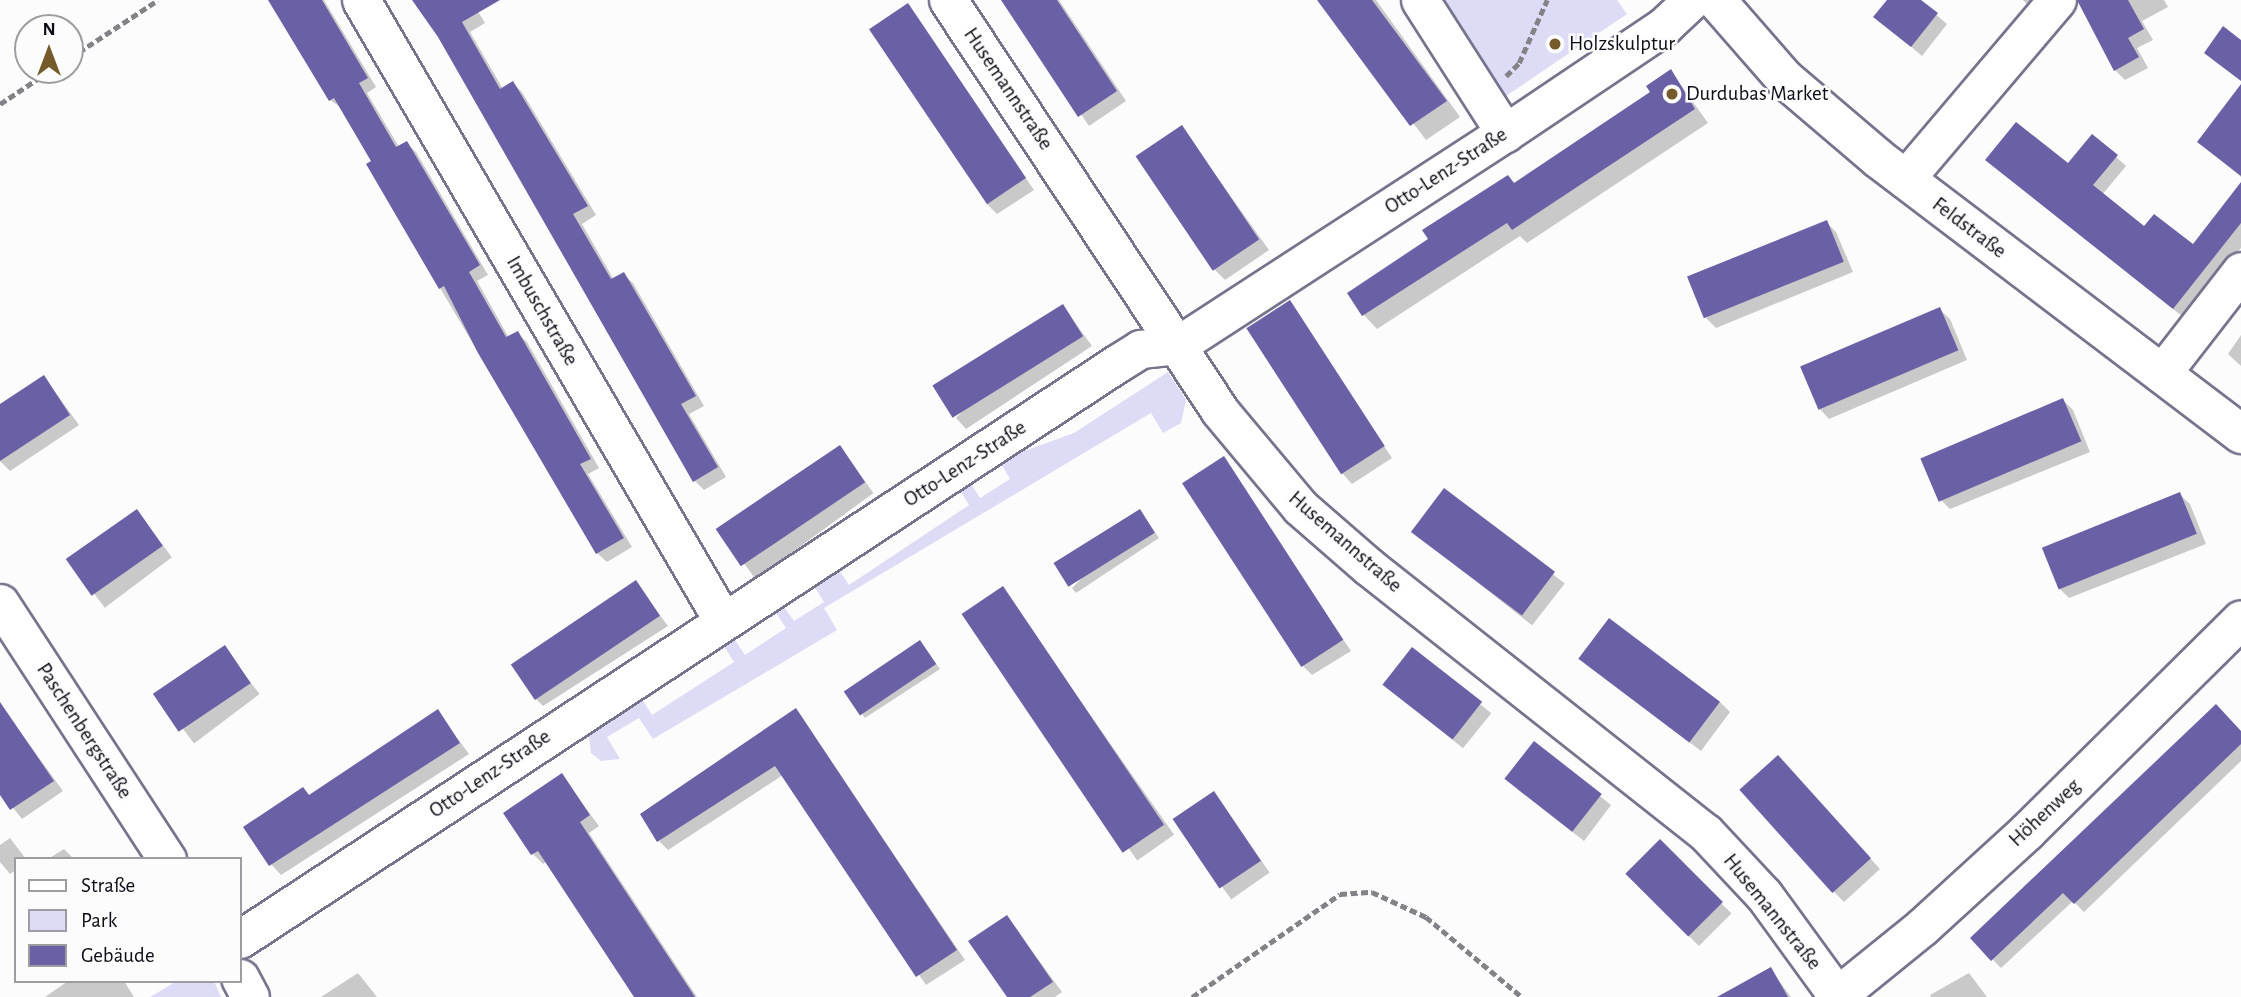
<!DOCTYPE html>
<html>
<head>
<meta charset="utf-8">
<style>
  body { margin:0 }
  #map { position:relative; width:2241px; height:997px; overflow:hidden; background:#fcfcfc; font-family:"Alegreya Sans",sans-serif }
  div>[style] { position:absolute }
  [style*='--x'] { left:calc(var(--x)*1px); top:calc(var(--y)*1px); width:calc(var(--w)*1px); rotate:calc(var(--a)*1deg) }
  .green>* { inset:0; background:#dddbf6 }
  .shadow>* { inset:0; background:#0003; transform-origin:0 0 }
  .building>* { inset:0; background:#6a60a6; transform-origin:0 0 }
  .path>* { height:4.5px; margin-top:-2.25px; transform-origin:0; background:repeating-linear-gradient(90deg,#828287 0 7px,transparent 0 10.5px) }
  .roads { filter:drop-shadow(2px 0 #76748d) drop-shadow(-2px 0 #76748d) drop-shadow(0 2px #76748d) drop-shadow(0 -2px #76748d) }
  .minor>* { height:37px; margin:-18.5px; padding:0 18.5px; transform-origin:18.5px; border-radius:18.5px; background:#fff }
  .major>* { height:38px; margin:-19px; padding:0 19px; transform-origin:19px; border-radius:19px; background:#fff }
  .dots>* { width:19px; height:19px; translate:-50% -50%; box-sizing:border-box; border:4px solid #fcfcfc; border-radius:50% }
  span { translate:-50% -50%; white-space:nowrap; text-align:center; line-height:1.15; -webkit-text-stroke:5px #fcfcfc; paint-order:stroke }
  .poi-label { font-size:21px; color:#0e0d17 }
  .left { translate:0 -50%; text-align:left }
  .street-label { font-size:21px; color:#0e0d17 }
  .legend { position:absolute; left:14px; top:857px; width:228px; height:126px; box-sizing:border-box; background:#fcfcfc; border:2px solid #9d9ca0; margin:0; padding:9px 12px; list-style:none; font-size:21px; color:#0e0d17 }
  .legend li { display:flex; align-items:center; gap:14px; height:35px }
  .legend b { width:35px; border:2px solid #9d9ca0 }
  .north { position:absolute; left:14px; top:14px; width:70px; height:70px; box-sizing:border-box; background:#fcfcfc; border:2px solid #9d9ca0; border-radius:50%; rotate:0deg; font-size:19px; font-weight:700; line-height:28px; text-align:center; color:#0e0d17 }
  .north::after { content:''; display:block; margin:auto; width:24px; height:32px; background:#755a2c; clip-path:polygon(50% 0,100% 100%,50% 72%,0 100%) }
</style>
</head>
<body>
<div id="map">
  <div class="green">
    <i style="clip-path:polygon(1431px 0,1617px 0,1627px 14px,1500px 100px)"></i>
    <i style="clip-path:polygon(1168px 372px,1186px 400px,1181px 423px,1163px 433px,1151px 413px,824px 608px,837px 630px,653px 739px,639px 718px,607px 737px,620px 759px,601px 761px,591px 753px,588px 729px,638px 693px,652px 715px,734px 662px,720px 640px,731px 634px,745px 655px,786px 628px,772px 607px,780px 601px,794px 621px,824px 602px,811px 581px,835px 564px,849px 585px,969px 505px,956px 484px,968px 479px,980px 498px,1010px 479px,999px 460px,1074px 433px)"></i>
    <i style="clip-path:polygon(177px 981px,214px 981px,221px 997px,150px 997px)"></i>
  </div>
  <div class="shadow">
    <i style="clip-path:polygon(270px 0,324px 0,376px 87px,367px 93px,399px 147px,406px 143px,416px 152px,488px 275px,477px 281px,509px 338px,517px 333px,527px 342px,599px 468px,588px 474px,632px 547px,607px 562px,597px 553px,440px 288px,342px 108px,330px 100px)"></i>
    <i style="clip-path:polygon(417px 0,471px 0,485px 23px,470px 32px,503px 89px,513px 83px,522px 92px,596px 215px,582px 224px,614px 280px,623px 274px,633px 283px,704px 406px,689px 414px,726px 477px,704px 490px,694px 480px)"></i>
    <i style="clip-path:polygon(1003px 0,1059px 0,1126px 101px,1089px 126px)"></i>
    <i style="clip-path:polygon(1320px 0,1376px 0,1460px 117px,1426px 140px)"></i>
    <i style="clip-path:polygon(1889px 0,1919px 0,1947px 24px,1922px 56px,1876px 17px)"></i>
    <i style="clip-path:polygon(2023px 0,2039px 0,2029px 6px)"></i>
    <i style="clip-path:polygon(2079px 0,2164px 0,2168px 7px,2142px 21px,2153px 40px,2137px 48px,2148px 68px,2125px 80px,2115px 70px)"></i>
    <i style="clip-path:polygon(908px 6px,1034px 190px,997px 214px,987px 204px)"></i>
    <i style="clip-path:polygon(1671px 71px,1708px 123px,1527px 243px,1520px 236px,1377px 329px,1364px 315px,1349px 294px,1430px 239px,1508px 177px,1515px 184px,1653px 93px)"></i>
    <i style="clip-path:polygon(2241px 89px,2241px 177px,2199px 142px)"></i>
    <i style="clip-path:polygon(1182px 128px,1269px 250px,1225px 280px,1215px 270px)"></i>
    <i style="clip-path:polygon(2116px 157px,2126px 166px,2102px 195px,2144px 228px,2193px 246px,2241px 205px,2241px 248px,2183px 317px,1987px 160px,2068px 165px)"></i>
    <i style="clip-path:polygon(1826px 222px,1836px 232px,1853px 272px,1716px 328px,1706px 318px)"></i>
    <i style="clip-path:polygon(1289px 302px,1392px 458px,1352px 484px,1342px 473px)"></i>
    <i style="clip-path:polygon(1063px 306px,1092px 346px,966px 429px,956px 418px)"></i>
    <i style="clip-path:polygon(1939px 309px,1950px 319px,1967px 360px,1829px 419px,1819px 408px)"></i>
    <i style="clip-path:polygon(2241px 335px,2241px 366px,2228px 354px)"></i>
    <i style="clip-path:polygon(44px 377px,79px 425px,10px 471px,0 461px,0 406px)"></i>
    <i style="clip-path:polygon(2063px 400px,2073px 410px,2090px 452px,1950px 509px,1940px 499px)"></i>
    <i style="left:840px;top:447px;width:57px;height:146px;rotate:54deg"></i>
    <i style="clip-path:polygon(1223px 459px,1351px 651px,1312px 675px,1302px 665px)"></i>
    <i style="left:1445px;top:490px;width:152px;height:53px;rotate:38deg"></i>
    <i style="clip-path:polygon(2179px 494px,2190px 504px,2206px 544px,2069px 598px,2059px 588px)"></i>
    <i style="left:137px;top:511px;width:58px;height:84px;rotate:53deg"></i>
    <i style="clip-path:polygon(1144px 516px,1159px 538px,1076px 593px,1072px 588px)"></i>
    <i style="clip-path:polygon(636px 583px,668px 626px,543px 706px,533px 696px)"></i>
    <i style="left:1002px;top:589px;width:300px;height:45px;rotate:55deg"></i>
    <i style="left:224px;top:647px;width:59px;height:82px;rotate:53deg"></i>
    <i style="clip-path:polygon(924px 647px,940px 669px,865px 718px,846px 691px)"></i>
    <i style="left:1412px;top:649px;width:102px;height:45px;rotate:39deg"></i>
    <i style="clip-path:polygon(1581px 659px,1720px 702px,1730px 712px,1701px 751px)"></i>
    <i style="clip-path:polygon(0 704px,63px 791px,22px 819px,0 792px)"></i>
    <i style="clip-path:polygon(796px 710px,965px 960px,926px 985px,783px 775px,668px 850px,659px 841px)"></i>
    <i style="clip-path:polygon(438px 712px,469px 754px,281px 875px,271px 864px,310px 797px)"></i>
    <i style="clip-path:polygon(2241px 733px,2241px 761px,2084px 912px,2073px 901px,2001px 968px,1972px 938px)"></i>
    <i style="clip-path:polygon(1534px 743px,1611px 805px,1584px 841px,1517px 789px)"></i>
    <i style="clip-path:polygon(1788px 768px,1880px 869px,1844px 902px,1834px 892px)"></i>
    <i style="clip-path:polygon(561px 775px,599px 826px,589px 833px,697px 997px,636px 997px,547px 861px,543px 864px,533px 854px)"></i>
    <i style="left:1214px;top:793px;width:97px;height:47px;rotate:55deg"></i>
    <i style="clip-path:polygon(10px 838px,26px 859px,16px 859px,16px 870px,10px 874px,0 862px,0 845px)"></i>
    <i style="left:1660px;top:842px;width:101px;height:46px;rotate:45deg"></i>
    <i style="clip-path:polygon(64px 849px,74px 859px,48px 859px)"></i>
    <i style="clip-path:polygon(1007px 917px,1062px 992px,1055px 997px,1009px 997px)"></i>
    <i style="clip-path:polygon(1770px 969px,1791px 997px,1729px 997px)"></i>
    <i style="clip-path:polygon(358px 973px,377px 997px,321px 997px)"></i>
    <i style="clip-path:polygon(1969px 973px,1987px 997px,1931px 997px,1930px 995px)"></i>
    <i style="clip-path:polygon(68px 981px,124px 981px,134px 997px,45px 997px)"></i>
  </div>
  <div class="building">
    <i style="clip-path:polygon(268px 0,322px 0,368px 78px,359px 83px,396px 147px,407px 141px,480px 265px,469px 272px,506px 337px,518px 331px,591px 459px,580px 464px,624px 538px,596px 554px,478px 353px,444px 286px,439px 289px,366px 164px,371px 161px,334px 98px,329px 101px)"></i>
    <i style="clip-path:polygon(412px 0,500px 0,462px 22px,500px 89px,513px 81px,588px 206px,573px 214px,611px 279px,624px 272px,674px 358px,696px 396px,681px 404px,718px 467px,693px 482px,438px 37px)"></i>
    <i style="clip-path:polygon(1001px 0,1057px 0,1117px 91px,1078px 117px)"></i>
    <i style="clip-path:polygon(1317px 0,1372px 0,1447px 101px,1410px 126px)"></i>
    <i style="clip-path:polygon(1887px 0,1921px 0,1938px 13px,1911px 47px,1873px 17px)"></i>
    <i style="clip-path:polygon(2077px 0,2128px 0,2144px 29px,2128px 38px,2139px 57px,2114px 71px)"></i>
    <i style="left:908px;top:3px;width:211px;height:47px;rotate:56deg"></i>
    <i style="clip-path:polygon(2223px 26px,2241px 40px,2241px 81px,2204px 53px)"></i>
    <i style="clip-path:polygon(1671px 69px,1695px 109px,1512px 230px,1507px 223px,1362px 316px,1347px 293px,1428px 239px,1422px 230px,1508px 175px,1514px 183px,1650px 92px,1646px 86px)"></i>
    <i style="clip-path:polygon(2241px 84px,2241px 176px,2197px 142px)"></i>
    <i style="clip-path:polygon(2016px 122px,2068px 163px,2092px 134px,2118px 155px,2093px 185px,2144px 226px,2154px 214px,2193px 244px,2241px 182px,2241px 223px,2173px 309px,1985px 160px)"></i>
    <i style="left:1182px;top:125px;width:138px;height:56px;rotate:56deg"></i>
    <i style="left:1827px;top:220px;width:45px;height:151px;rotate:68deg"></i>
    <i style="left:1290px;top:300px;width:174px;height:52px;rotate:57deg"></i>
    <i style="left:1063px;top:304px;width:38px;height:154px;rotate:58deg"></i>
    <i style="left:1940px;top:307px;width:47px;height:152px;rotate:67deg"></i>
    <i style="clip-path:polygon(44px 375px,70px 415px,0 461px,0 404px)"></i>
    <i style="left:2063px;top:398px;width:47px;height:155px;rotate:67deg"></i>
    <i style="left:840px;top:445px;width:45px;height:150px;rotate:56deg"></i>
    <i style="left:1224px;top:456px;width:219px;height:50px;rotate:57deg"></i>
    <i style="left:1444px;top:488px;width:139px;height:55px;rotate:37deg"></i>
    <i style="left:2180px;top:492px;width:45px;height:149px;rotate:68deg"></i>
    <i style="left:137px;top:509px;width:45px;height:87px;rotate:55deg"></i>
    <i style="left:1140px;top:509px;width:28px;height:102px;rotate:58deg"></i>
    <i style="left:636px;top:580px;width:43px;height:151px;rotate:56deg"></i>
    <i style="left:1003px;top:586px;width:288px;height:50px;rotate:56deg"></i>
    <i style="left:1609px;top:618px;width:139px;height:51px;rotate:37deg"></i>
    <i style="left:920px;top:640px;width:29px;height:92px;rotate:56deg"></i>
    <i style="left:225px;top:645px;width:46px;height:87px;rotate:56deg"></i>
    <i style="left:1412px;top:647px;width:89px;height:48px;rotate:38deg"></i>
    <i style="clip-path:polygon(0 702px,54px 781px,10px 810px,0 795px)"></i>
    <i style="clip-path:polygon(2216px 704px,2241px 731px,2241px 744px,2074px 904px,2063px 893px,1991px 961px,1970px 938px)"></i>
    <i style="clip-path:polygon(796px 708px,957px 950px,916px 977px,775px 766px,657px 842px,640px 814px)"></i>
    <i style="clip-path:polygon(438px 709px,460px 743px,269px 866px,243px 827px,303px 787px,309px 795px)"></i>
    <i style="left:1534px;top:741px;width:86px;height:48px;rotate:38deg"></i>
    <i style="left:1778px;top:755px;width:139px;height:52px;rotate:48deg"></i>
    <i style="clip-path:polygon(562px 773px,590px 815px,580px 822px,695px 997px,634px 997px,538px 851px,531px 855px,503px 813px)"></i>
    <i style="left:1214px;top:791px;width:84px;height:50px;rotate:56deg"></i>
    <i style="left:1660px;top:839px;width:89px;height:49px;rotate:45deg"></i>
    <i style="clip-path:polygon(1007px 915px,1053px 982px,1030px 997px,1007px 997px,968px 941px)"></i>
    <i style="clip-path:polygon(1771px 967px,1788px 997px,1717px 997px)"></i>
  </div>
  <div class="path">
    <i style="--x:70;--y:58;--w:105;--a:-33.4"></i>
    <i style="--x:1506;--y:76;--w:18;--a:-45"></i>
    <i style="--x:1519;--y:63;--w:69;--a:-66"></i>
    <i style="--x:0;--y:104;--w:61;--a:-33.7"></i>
    <i style="--x:1192;--y:997;--w:180;--a:-34.8"></i>
    <i style="--x:1340;--y:894;--w:32;--a:-4"></i>
    <i style="--x:1372;--y:892;--w:60;--a:24.8"></i>
    <i style="--x:1426;--y:917;--w:125;--a:39.8"></i>
  </div>
  <div class="roads">
    <div class="minor">
      <i style="--x:361;--y:0;--w:719;--a:59.76"></i>
      <i style="--x:948;--y:0;--w:491;--a:56.5"></i>
      <i style="--x:1219;--y:410;--w:126;--a:50.1"></i>
      <i style="--x:1300;--y:507;--w:91;--a:41"></i>
      <i style="--x:1369;--y:567;--w:428;--a:38.3"></i>
      <i style="--x:1705;--y:832;--w:86;--a:46.9"></i>
      <i style="--x:1764;--y:895;--w:126;--a:54"></i>
      <i style="--x:1420;--y:0;--w:158;--a:57.4"></i>
      <i style="--x:1905;--y:179;--w:235;--a:-49.7"></i>
      <i style="--x:2162;--y:373;--w:129;--a:-52.2"></i>
      <i style="--x:0;--y:603;--w:306;--a:56.9"></i>
      <i style="--x:240;--y:939;--w:1050;--a:-33.27"></i>
      <i style="--x:1118;--y:363;--w:26;--a:-32"></i>
      <i style="--x:1140;--y:349;--w:38;--a:-6"></i>
      <i style="--x:1178;--y:345;--w:390;--a:-33"></i>
      <i style="--x:1505;--y:133;--w:192;--a:-33.9"></i>
      <i style="--x:1664;--y:26;--w:38;--a:-43"></i>
      <i style="--x:240;--y:978;--w:21;--a:62"></i>
      <i style="--x:1838;--y:995;--w:108;--a:-39"></i>
      <i style="--x:1922;--y:927;--w:142;--a:-42.4"></i>
      <i style="--x:2027;--y:831;--w:301;--a:-44.7"></i>
    </div>
    <div class="major">
      <i style="--x:1716;--y:0;--w:105;--a:48.9"></i>
      <i style="--x:1785;--y:79;--w:123;--a:40.4"></i>
      <i style="--x:1879;--y:159;--w:455;--a:37.2"></i>
    </div>
  </div>
  <div class="dots">
    <i style="left:1555px;top:44px;background:#755a2c"></i>
    <i style="left:1672px;top:94px;background:#755a2c"></i>
  </div>
  <div class="poi-label">
    <span class="left" style="left:1569px;top:44px">Holzskulptur</span>
    <span class="left" style="left:1686px;top:94px">Durdubas Market</span>
  </div>
  <div class="street-label">
    <span style="left:1008px;top:89px;rotate:56deg">Husemannstraße</span>
    <span style="left:1446px;top:171px;rotate:-33deg">Otto-Lenz-Straße</span>
    <span style="left:1969px;top:228px;rotate:37deg">Feldstraße</span>
    <span style="left:542px;top:311px;rotate:60deg">Imbuschstraße</span>
    <span style="left:965px;top:464px;rotate:-33deg">Otto-Lenz-Straße</span>
    <span style="left:1345px;top:542px;rotate:41deg">Husemannstraße</span>
    <span style="left:84px;top:731px;rotate:57deg">Paschenbergstraße</span>
    <span style="left:490px;top:774px;rotate:-34deg">Otto-Lenz-Straße</span>
    <span style="left:2045px;top:813px;rotate:-43deg">Höhenweg</span>
    <span style="left:1772px;top:912px;rotate:51deg">Husemannstraße</span>
  </div>
  <ul class="legend">
  <li><b style="height:9px;background:#fff"></b>Straße</li>
  <li><b style="height:19px;background:#dddbf6"></b>Park</li>
  <li><b style="height:19px;background:#6a60a6"></b>Gebäude</li>
  </ul>
  <div class="north">N</div>
</div>
</body>
</html>
